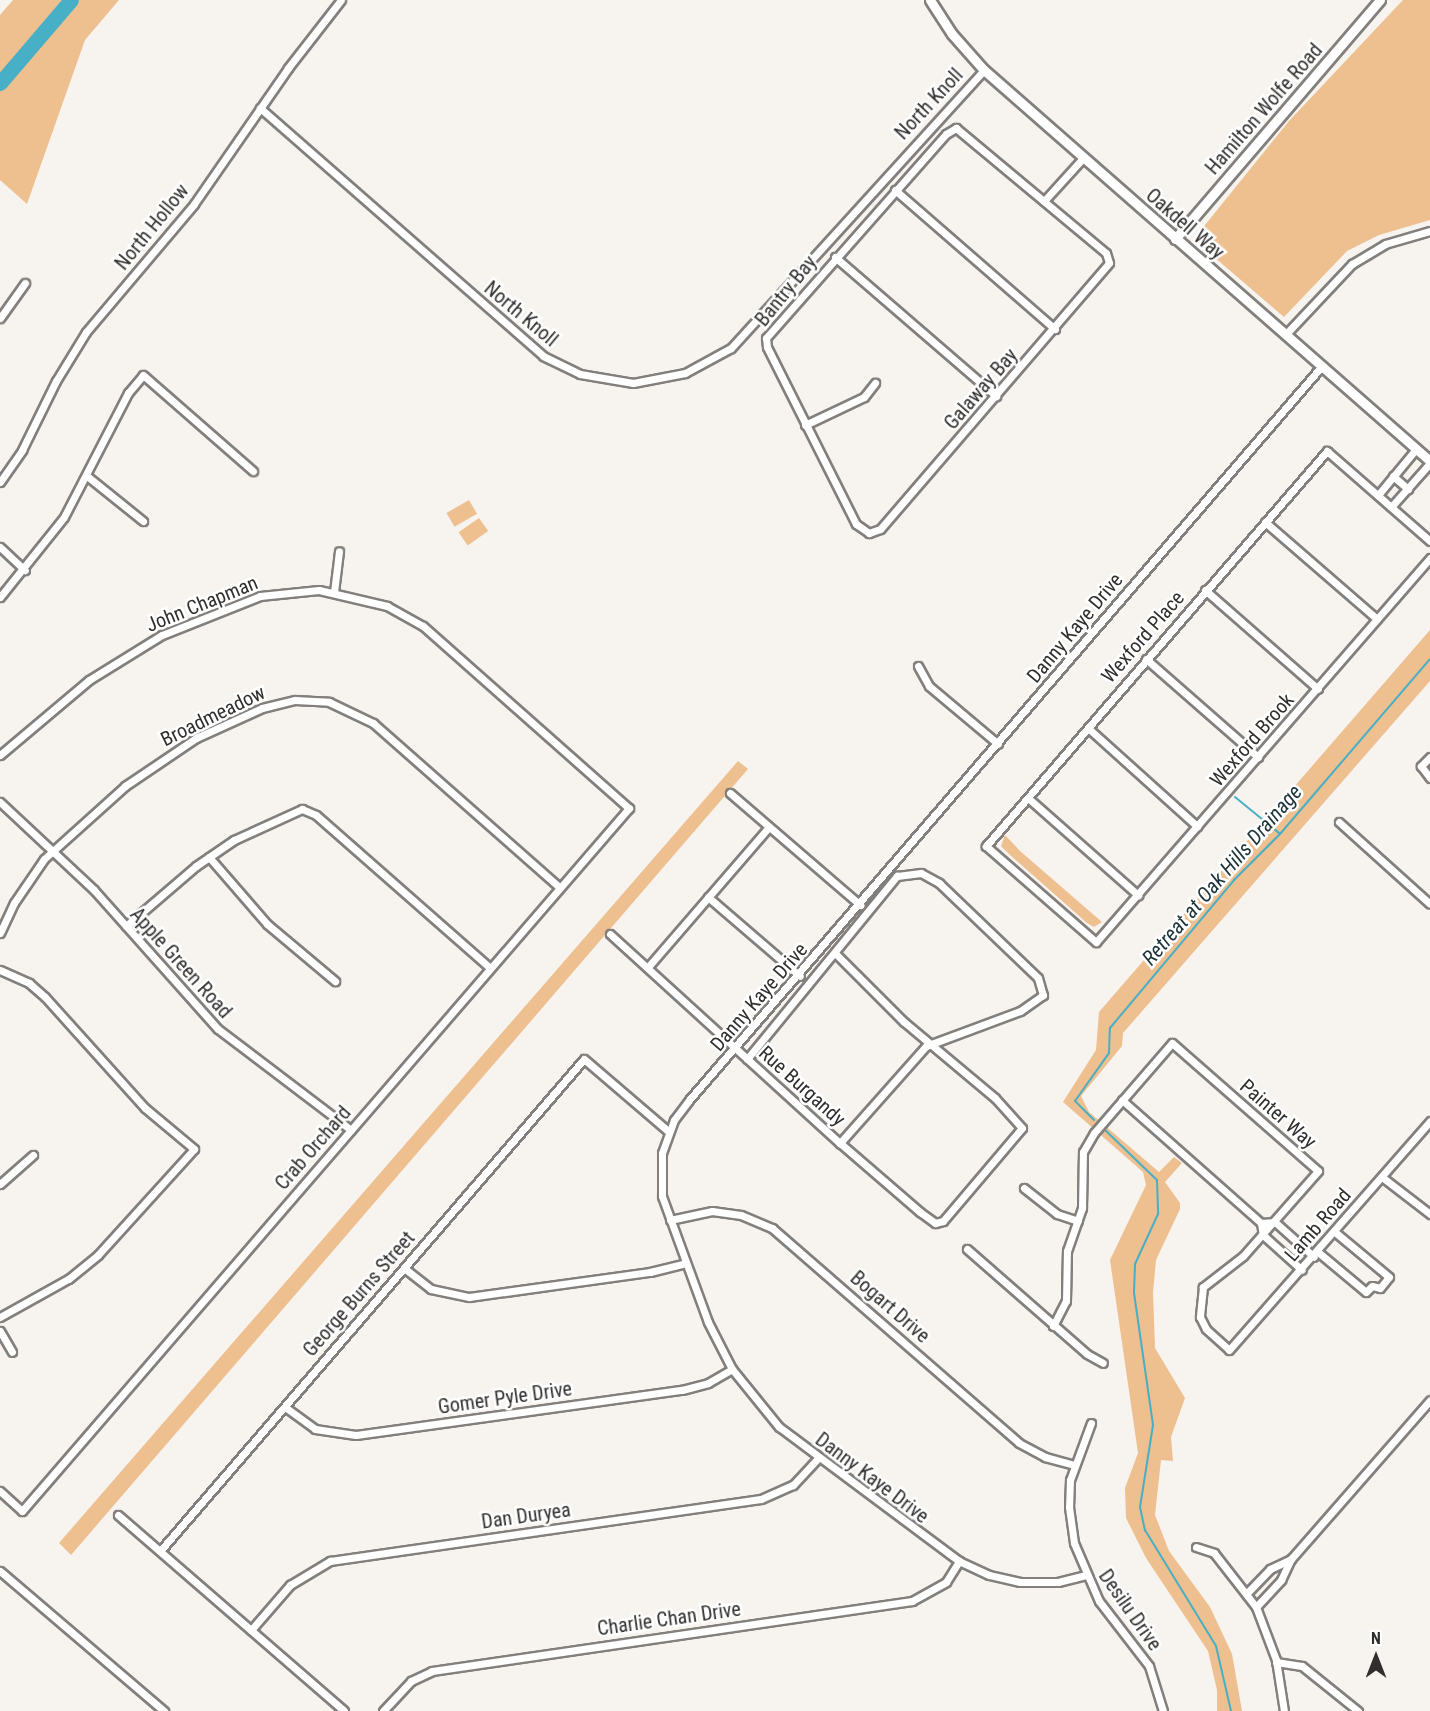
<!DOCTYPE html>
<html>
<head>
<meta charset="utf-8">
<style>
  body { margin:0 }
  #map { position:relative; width:1430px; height:1711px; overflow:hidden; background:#f7f3ef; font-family:"Roboto Condensed",sans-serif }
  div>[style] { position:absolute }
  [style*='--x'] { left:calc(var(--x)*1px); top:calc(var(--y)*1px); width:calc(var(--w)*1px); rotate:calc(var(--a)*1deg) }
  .green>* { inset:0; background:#eebf8f; transform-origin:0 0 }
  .stream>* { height:2px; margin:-1px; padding:0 1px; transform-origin:1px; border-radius:1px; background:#47afc6 }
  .river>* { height:15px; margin:-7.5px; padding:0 7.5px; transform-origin:7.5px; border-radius:7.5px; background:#47afc6 }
  .roads { filter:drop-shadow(2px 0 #837f7c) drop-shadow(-2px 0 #837f7c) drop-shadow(0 2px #837f7c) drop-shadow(0 -2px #837f7c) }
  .street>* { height:7px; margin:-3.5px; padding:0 3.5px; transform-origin:3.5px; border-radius:3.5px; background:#fff }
  .secondary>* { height:9px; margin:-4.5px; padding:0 4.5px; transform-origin:4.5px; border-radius:4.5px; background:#fff }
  span { translate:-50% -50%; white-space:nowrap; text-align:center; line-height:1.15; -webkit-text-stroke:5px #fff; paint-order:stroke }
  .street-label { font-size:20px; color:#312f2e }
  .water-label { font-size:21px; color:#1c3439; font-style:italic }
  .north { position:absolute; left:1346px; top:1627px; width:60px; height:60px; -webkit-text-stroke:4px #fff; paint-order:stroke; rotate:0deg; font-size:16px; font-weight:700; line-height:24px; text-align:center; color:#312f2e }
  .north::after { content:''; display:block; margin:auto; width:21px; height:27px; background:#312f2e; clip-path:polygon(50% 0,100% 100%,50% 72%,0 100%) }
</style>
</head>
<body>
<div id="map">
  <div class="green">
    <i style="clip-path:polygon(13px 0,119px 0,85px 40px,27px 204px,0 180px,0 15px)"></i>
    <i style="clip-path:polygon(1403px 0,1430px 0,1430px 220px,1379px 235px,1347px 251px,1284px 317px,1199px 244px,1197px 235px,1289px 121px)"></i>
    <i style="left:469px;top:500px;width:16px;height:26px;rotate:60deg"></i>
    <i style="left:479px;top:518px;width:16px;height:25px;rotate:55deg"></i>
    <i style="clip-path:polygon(1430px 630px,1430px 681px,1123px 1033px,1122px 1046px,1081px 1096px,1089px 1112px,1159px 1172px,1174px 1157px,1182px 1163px,1165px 1182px,1180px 1203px,1180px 1209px,1156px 1260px,1153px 1292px,1155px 1348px,1185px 1398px,1171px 1437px,1173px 1461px,1161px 1460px,1155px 1515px,1169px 1551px,1210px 1607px,1232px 1654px,1242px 1711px,1217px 1711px,1217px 1690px,1208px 1651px,1146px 1558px,1126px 1518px,1125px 1488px,1138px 1453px,1110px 1260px,1146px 1185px,1143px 1172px,1063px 1102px,1096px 1050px,1099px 1012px)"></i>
    <i style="clip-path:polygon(738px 761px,748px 769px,71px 1555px,59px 1543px)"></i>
    <i style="clip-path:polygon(1005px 835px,1020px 851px,1102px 922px,1094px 927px,1087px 923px,1010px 855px,1001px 846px)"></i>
  </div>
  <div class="stream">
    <i style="--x:1235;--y:797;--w:57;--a:39.3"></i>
    <i style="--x:1094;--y:1120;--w:27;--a:-135"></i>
    <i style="--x:1075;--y:1101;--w:59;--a:-54.7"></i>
    <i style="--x:1109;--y:1053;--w:25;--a:-88"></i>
    <i style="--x:1110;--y:1028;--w:193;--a:-50"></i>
    <i style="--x:1234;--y:880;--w:65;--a:-45"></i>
    <i style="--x:1280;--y:834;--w:230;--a:-49.4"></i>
    <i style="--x:1105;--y:1130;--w:72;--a:43.9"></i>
    <i style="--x:1157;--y:1180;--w:34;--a:88"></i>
    <i style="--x:1158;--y:1214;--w:55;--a:114.7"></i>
    <i style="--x:1135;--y:1264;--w:29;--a:92"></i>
    <i style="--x:1134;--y:1293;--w:133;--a:81.8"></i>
    <i style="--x:1153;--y:1425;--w:83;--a:99"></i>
    <i style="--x:1140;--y:1507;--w:24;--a:78"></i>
    <i style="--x:1145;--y:1530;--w:136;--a:58.5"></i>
    <i style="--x:1216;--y:1646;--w:67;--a:77"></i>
  </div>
  <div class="river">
    <i style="--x:0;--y:83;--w:109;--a:-49.5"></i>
  </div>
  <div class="roads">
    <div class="street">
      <i style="--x:260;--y:108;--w:376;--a:41.2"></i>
      <i style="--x:543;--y:356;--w:41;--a:25.9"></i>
      <i style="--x:580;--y:374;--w:54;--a:9.6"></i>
      <i style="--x:633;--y:383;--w:53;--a:-10.9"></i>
      <i style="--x:685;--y:373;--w:52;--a:-28.5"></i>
      <i style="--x:731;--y:348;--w:376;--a:-47.7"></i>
      <i style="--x:956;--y:128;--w:195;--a:39.8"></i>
      <i style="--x:1106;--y:253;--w:10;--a:73"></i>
      <i style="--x:1109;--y:263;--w:351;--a:130.7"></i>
      <i style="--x:880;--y:529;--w:12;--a:160"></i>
      <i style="--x:869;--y:533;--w:16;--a:-145"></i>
      <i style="--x:856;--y:524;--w:198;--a:-116.7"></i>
      <i style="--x:767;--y:347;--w:9;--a:-96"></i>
      <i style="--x:766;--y:338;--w:272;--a:-48.6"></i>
      <i style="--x:946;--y:134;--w:12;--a:-31"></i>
      <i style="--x:895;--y:190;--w:212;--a:41"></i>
      <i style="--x:1044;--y:201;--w:58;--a:-47.8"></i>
      <i style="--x:835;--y:257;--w:213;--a:40.8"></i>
      <i style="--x:0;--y:318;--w:43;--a:-54.5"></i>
      <i style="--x:1285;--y:335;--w:98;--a:-46.7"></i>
      <i style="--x:1352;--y:264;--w:39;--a:-31"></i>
      <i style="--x:1385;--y:244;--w:47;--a:-16.1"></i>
      <i style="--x:805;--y:425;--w:65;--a:-25.4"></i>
      <i style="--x:864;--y:397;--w:18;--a:-52"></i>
      <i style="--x:87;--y:476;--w:72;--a:38.8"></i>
      <i style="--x:1393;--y:476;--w:20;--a:41"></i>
      <i style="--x:0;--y:482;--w:39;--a:-55"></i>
      <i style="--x:22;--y:450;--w:77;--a:-63.8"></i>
      <i style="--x:56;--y:381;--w:57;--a:-58.5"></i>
      <i style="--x:86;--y:332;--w:167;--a:-49.8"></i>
      <i style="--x:194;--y:204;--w:165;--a:-55.3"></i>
      <i style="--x:288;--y:68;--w:86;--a:-52.1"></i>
      <i style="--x:1378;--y:495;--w:60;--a:-50.4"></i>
      <i style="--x:1391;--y:507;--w:59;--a:-48.4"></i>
      <i style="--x:1265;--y:522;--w:148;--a:40.9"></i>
      <i style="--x:1430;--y:541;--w:137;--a:-138.9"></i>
      <i style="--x:1327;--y:451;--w:522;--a:130.8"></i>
      <i style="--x:986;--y:846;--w:146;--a:41.1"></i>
      <i style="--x:1096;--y:942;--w:509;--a:-48.98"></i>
      <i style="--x:0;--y:547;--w:34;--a:43"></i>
      <i style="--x:1205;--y:590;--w:150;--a:41.2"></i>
      <i style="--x:334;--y:592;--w:41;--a:-83"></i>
      <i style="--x:0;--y:597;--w:102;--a:-51.3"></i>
      <i style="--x:64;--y:517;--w:140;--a:-62.7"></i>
      <i style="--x:128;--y:393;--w:23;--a:-50"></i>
      <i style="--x:143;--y:375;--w:146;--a:41.1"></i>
      <i style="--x:1146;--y:659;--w:149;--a:41.2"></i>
      <i style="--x:918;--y:666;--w:23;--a:61"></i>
      <i style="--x:929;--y:686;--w:90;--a:40"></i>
      <i style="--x:1088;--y:728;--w:147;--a:42"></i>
      <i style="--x:0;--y:755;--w:116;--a:-40.1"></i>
      <i style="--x:89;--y:680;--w:86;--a:-31.7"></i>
      <i style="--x:162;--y:635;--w:105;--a:-21.7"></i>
      <i style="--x:260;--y:596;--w:59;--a:-5.8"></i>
      <i style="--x:319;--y:590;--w:70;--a:13.2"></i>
      <i style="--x:387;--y:606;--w:41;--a:29.1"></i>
      <i style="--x:423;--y:626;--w:275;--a:41.5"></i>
      <i style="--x:629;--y:808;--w:929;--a:130.81"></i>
      <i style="--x:22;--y:1511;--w:30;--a:-138"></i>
      <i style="--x:1430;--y:757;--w:13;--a:135"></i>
      <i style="--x:1421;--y:766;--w:15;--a:53"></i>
      <i style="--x:730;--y:793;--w:172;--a:40.7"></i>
      <i style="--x:1028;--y:798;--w:147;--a:41.4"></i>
      <i style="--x:0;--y:802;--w:129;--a:43.1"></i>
      <i style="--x:94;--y:890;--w:186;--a:48.3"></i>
      <i style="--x:218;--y:1029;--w:167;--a:37.2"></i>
      <i style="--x:1339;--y:822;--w:122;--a:42"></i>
      <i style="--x:209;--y:857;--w:89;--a:49.1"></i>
      <i style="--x:267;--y:924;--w:89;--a:40"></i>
      <i style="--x:708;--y:897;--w:121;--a:40.7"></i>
      <i style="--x:126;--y:926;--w:92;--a:-40.6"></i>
      <i style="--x:196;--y:866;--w:46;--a:-34.4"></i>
      <i style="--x:234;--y:840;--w:75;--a:-24.5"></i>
      <i style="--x:302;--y:809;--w:15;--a:23"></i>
      <i style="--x:316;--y:815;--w:232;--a:41.3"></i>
      <i style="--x:0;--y:933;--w:33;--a:-65"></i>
      <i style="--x:14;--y:903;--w:53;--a:-55.7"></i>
      <i style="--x:44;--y:859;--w:109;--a:-42"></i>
      <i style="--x:125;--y:786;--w:86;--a:-34.1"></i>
      <i style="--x:196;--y:738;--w:72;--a:-24.4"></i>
      <i style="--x:262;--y:708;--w:34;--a:-14"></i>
      <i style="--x:295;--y:700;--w:34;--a:3"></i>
      <i style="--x:329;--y:702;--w:49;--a:25.5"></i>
      <i style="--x:373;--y:723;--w:249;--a:41.4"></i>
      <i style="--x:610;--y:934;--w:311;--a:42.3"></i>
      <i style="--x:840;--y:1143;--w:106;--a:40.8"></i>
      <i style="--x:920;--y:1212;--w:19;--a:36"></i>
      <i style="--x:935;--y:1223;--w:8;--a:-14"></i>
      <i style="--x:943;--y:1221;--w:122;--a:-49.7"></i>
      <i style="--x:1022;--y:1128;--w:40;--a:-132"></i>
      <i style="--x:995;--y:1098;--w:119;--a:-140.1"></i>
      <i style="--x:904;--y:1022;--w:96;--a:-135"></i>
      <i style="--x:648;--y:967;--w:185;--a:-49.2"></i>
      <i style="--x:0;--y:970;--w:32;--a:24"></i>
      <i style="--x:29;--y:983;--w:21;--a:41"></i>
      <i style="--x:45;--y:997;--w:149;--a:48"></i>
      <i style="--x:145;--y:1108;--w:64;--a:39.9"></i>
      <i style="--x:194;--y:1149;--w:143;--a:132.2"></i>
      <i style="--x:98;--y:1255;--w:38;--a:141"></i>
      <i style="--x:68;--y:1279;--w:78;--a:150.8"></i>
      <i style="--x:747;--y:1059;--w:237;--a:-50.7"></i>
      <i style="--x:897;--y:876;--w:24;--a:-7"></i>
      <i style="--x:921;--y:873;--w:21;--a:29"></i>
      <i style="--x:939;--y:883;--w:137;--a:43.8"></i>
      <i style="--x:1038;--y:978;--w:18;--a:74"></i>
      <i style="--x:1043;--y:995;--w:28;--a:145"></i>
      <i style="--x:1020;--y:1011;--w:100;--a:159.6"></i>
      <i style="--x:926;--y:1046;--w:130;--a:131.6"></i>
      <i style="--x:1122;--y:1100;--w:186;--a:41.5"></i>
      <i style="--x:1261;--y:1223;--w:12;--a:81"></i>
      <i style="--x:1263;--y:1235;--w:52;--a:41.9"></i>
      <i style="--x:1382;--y:1177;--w:61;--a:37.6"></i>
      <i style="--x:0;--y:1184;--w:44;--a:-41.3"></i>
      <i style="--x:1024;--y:1188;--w:42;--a:38.2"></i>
      <i style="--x:1057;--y:1214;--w:22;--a:18"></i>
      <i style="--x:670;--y:1220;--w:43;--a:-12.1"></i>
      <i style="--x:712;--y:1211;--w:29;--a:8"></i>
      <i style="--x:741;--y:1215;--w:34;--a:23"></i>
      <i style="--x:772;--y:1228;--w:327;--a:41"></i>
      <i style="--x:1019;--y:1443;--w:30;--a:28"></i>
      <i style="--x:1045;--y:1457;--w:30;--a:15"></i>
      <i style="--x:1261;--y:1223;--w:14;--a:-4"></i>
      <i style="--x:1275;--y:1222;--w:52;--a:41.9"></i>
      <i style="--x:967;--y:1249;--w:159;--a:41.2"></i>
      <i style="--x:1087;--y:1354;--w:18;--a:29"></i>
      <i style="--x:1318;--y:1252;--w:62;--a:39.8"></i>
      <i style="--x:1366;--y:1292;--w:8;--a:-45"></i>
      <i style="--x:1372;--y:1286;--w:8;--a:14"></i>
      <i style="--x:1380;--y:1288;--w:14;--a:-51"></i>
      <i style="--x:1389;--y:1277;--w:70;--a:-140.2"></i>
      <i style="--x:404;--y:1268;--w:34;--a:38"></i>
      <i style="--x:431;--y:1289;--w:39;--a:12"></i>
      <i style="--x:469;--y:1297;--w:183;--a:-7.9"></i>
      <i style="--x:650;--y:1272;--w:37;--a:-14"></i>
      <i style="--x:1053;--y:1326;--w:28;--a:-63"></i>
      <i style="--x:1066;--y:1301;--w:50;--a:-88.9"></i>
      <i style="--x:1067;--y:1251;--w:46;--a:-70.8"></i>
      <i style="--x:1082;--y:1208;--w:56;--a:-89"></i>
      <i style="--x:1083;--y:1152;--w:22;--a:-60"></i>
      <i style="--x:1094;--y:1133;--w:119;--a:-49.1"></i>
      <i style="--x:1172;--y:1043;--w:194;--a:41.2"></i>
      <i style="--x:1318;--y:1171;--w:113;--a:131.4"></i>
      <i style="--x:1243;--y:1256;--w:51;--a:142.2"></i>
      <i style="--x:1203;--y:1287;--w:30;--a:96"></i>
      <i style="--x:1200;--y:1317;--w:13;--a:63"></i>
      <i style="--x:1206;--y:1329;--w:31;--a:42"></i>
      <i style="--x:1229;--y:1350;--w:305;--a:-48.7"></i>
      <i style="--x:0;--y:1331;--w:24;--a:60"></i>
      <i style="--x:285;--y:1407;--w:37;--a:36"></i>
      <i style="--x:315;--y:1429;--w:41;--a:8.3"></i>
      <i style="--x:356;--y:1435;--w:329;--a:-7.9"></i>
      <i style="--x:682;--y:1390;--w:27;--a:-15"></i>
      <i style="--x:708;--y:1383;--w:28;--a:-30"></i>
      <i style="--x:1091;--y:1423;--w:61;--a:110.2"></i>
      <i style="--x:1070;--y:1480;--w:27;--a:92"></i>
      <i style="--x:1069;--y:1507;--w:36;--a:82"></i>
      <i style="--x:1074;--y:1543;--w:63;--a:66.7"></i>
      <i style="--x:1099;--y:1601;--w:82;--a:52.4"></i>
      <i style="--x:1149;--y:1666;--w:47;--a:72.7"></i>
      <i style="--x:118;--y:1515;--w:299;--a:40.9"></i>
      <i style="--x:1196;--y:1547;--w:19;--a:18"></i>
      <i style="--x:1214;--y:1553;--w:68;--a:52.1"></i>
      <i style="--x:1256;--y:1607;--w:57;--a:69.3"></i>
      <i style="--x:1276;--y:1660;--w:52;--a:81.1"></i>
      <i style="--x:160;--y:1551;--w:649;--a:-49.25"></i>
      <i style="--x:584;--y:1059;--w:111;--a:40.6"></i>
      <i style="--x:0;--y:1571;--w:216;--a:40.5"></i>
      <i style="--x:1086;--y:1575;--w:29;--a:166"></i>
      <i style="--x:1058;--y:1582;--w:38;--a:180"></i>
      <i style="--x:1020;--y:1582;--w:32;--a:-167"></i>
      <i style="--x:989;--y:1575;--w:33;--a:-155"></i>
      <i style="--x:959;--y:1561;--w:224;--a:-143.3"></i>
      <i style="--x:779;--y:1427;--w:75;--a:-129"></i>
      <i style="--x:732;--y:1369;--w:53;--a:-117.1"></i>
      <i style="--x:708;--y:1322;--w:134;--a:-110.1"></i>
      <i style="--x:662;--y:1196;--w:43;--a:-90"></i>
      <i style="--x:662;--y:1153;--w:35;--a:-70"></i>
      <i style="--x:674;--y:1120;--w:25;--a:-53"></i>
      <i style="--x:689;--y:1100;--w:969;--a:-49.23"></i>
      <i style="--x:1247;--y:1593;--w:33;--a:-46"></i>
      <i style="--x:1270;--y:1569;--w:23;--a:-25"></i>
      <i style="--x:1256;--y:1607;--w:37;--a:-47"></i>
      <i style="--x:1281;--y:1580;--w:23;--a:-65"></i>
      <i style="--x:1291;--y:1559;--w:211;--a:-48.8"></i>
      <i style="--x:251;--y:1630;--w:60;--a:-49.1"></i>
      <i style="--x:290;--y:1585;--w:47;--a:-31"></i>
      <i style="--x:330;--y:1561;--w:435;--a:-8.2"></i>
      <i style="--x:761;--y:1499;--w:35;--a:-24"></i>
      <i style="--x:793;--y:1485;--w:37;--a:-47"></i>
      <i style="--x:1276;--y:1662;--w:26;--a:9"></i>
      <i style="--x:1302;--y:1666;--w:72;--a:38.8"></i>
      <i style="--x:383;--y:1711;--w:41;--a:-47"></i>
      <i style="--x:411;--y:1681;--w:23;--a:-25"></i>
      <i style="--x:432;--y:1671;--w:485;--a:-8.3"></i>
      <i style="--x:912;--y:1601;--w:39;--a:-29"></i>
      <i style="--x:946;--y:1582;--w:25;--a:-58"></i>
    </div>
    <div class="secondary">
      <i style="--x:930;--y:0;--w:40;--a:57.1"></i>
      <i style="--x:952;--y:34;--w:48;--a:48.4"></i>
      <i style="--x:984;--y:70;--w:593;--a:41.24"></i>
      <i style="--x:1175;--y:239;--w:315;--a:-49.4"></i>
    </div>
  </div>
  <div class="street-label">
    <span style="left:929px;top:104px;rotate:-47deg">North Knoll</span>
    <span style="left:1264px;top:109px;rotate:-49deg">Hamilton Wolfe Road</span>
    <span style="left:1185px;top:224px;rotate:41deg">Oakdell Way</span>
    <span style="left:152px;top:227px;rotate:-51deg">North Hollow</span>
    <span style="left:786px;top:291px;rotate:-51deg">Bantry Bay</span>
    <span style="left:521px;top:314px;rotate:40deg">North Knoll</span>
    <span style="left:981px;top:389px;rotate:-49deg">Galaway Bay</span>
    <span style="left:202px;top:604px;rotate:-22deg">John Chapman</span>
    <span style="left:1075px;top:628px;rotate:-50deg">Danny Kaye Drive</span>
    <span style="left:1143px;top:637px;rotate:-49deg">Wexford Place</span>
    <span style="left:213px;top:716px;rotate:-26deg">Broadmeadow</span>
    <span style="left:1252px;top:740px;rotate:-49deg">Wexford Brook</span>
    <span style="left:181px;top:963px;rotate:48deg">Apple Green Road</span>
    <span style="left:759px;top:997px;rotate:-49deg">Danny Kaye Drive</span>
    <span style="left:802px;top:1086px;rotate:42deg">Rue Burgandy</span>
    <span style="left:1278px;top:1114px;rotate:41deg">Painter Way</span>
    <span style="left:313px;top:1148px;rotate:-49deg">Crab Orchard</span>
    <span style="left:1318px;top:1225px;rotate:-49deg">Lamb Road</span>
    <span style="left:359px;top:1294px;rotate:-49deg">George Burns Street</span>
    <span style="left:890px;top:1307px;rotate:41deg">Bogart Drive</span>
    <span style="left:505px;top:1398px;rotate:-8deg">Gomer Pyle Drive</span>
    <span style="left:872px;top:1478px;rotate:37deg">Danny Kaye Drive</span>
    <span style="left:526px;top:1516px;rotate:-8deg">Dan Duryea</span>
    <span style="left:1130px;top:1610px;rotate:55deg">Desilu Drive</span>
    <span style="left:669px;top:1619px;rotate:-8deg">Charlie Chan Drive</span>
  </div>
  <div class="water-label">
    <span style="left:1222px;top:875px;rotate:-49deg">Retreat at Oak Hills Drainage</span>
  </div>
  <div class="north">N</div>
</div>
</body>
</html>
